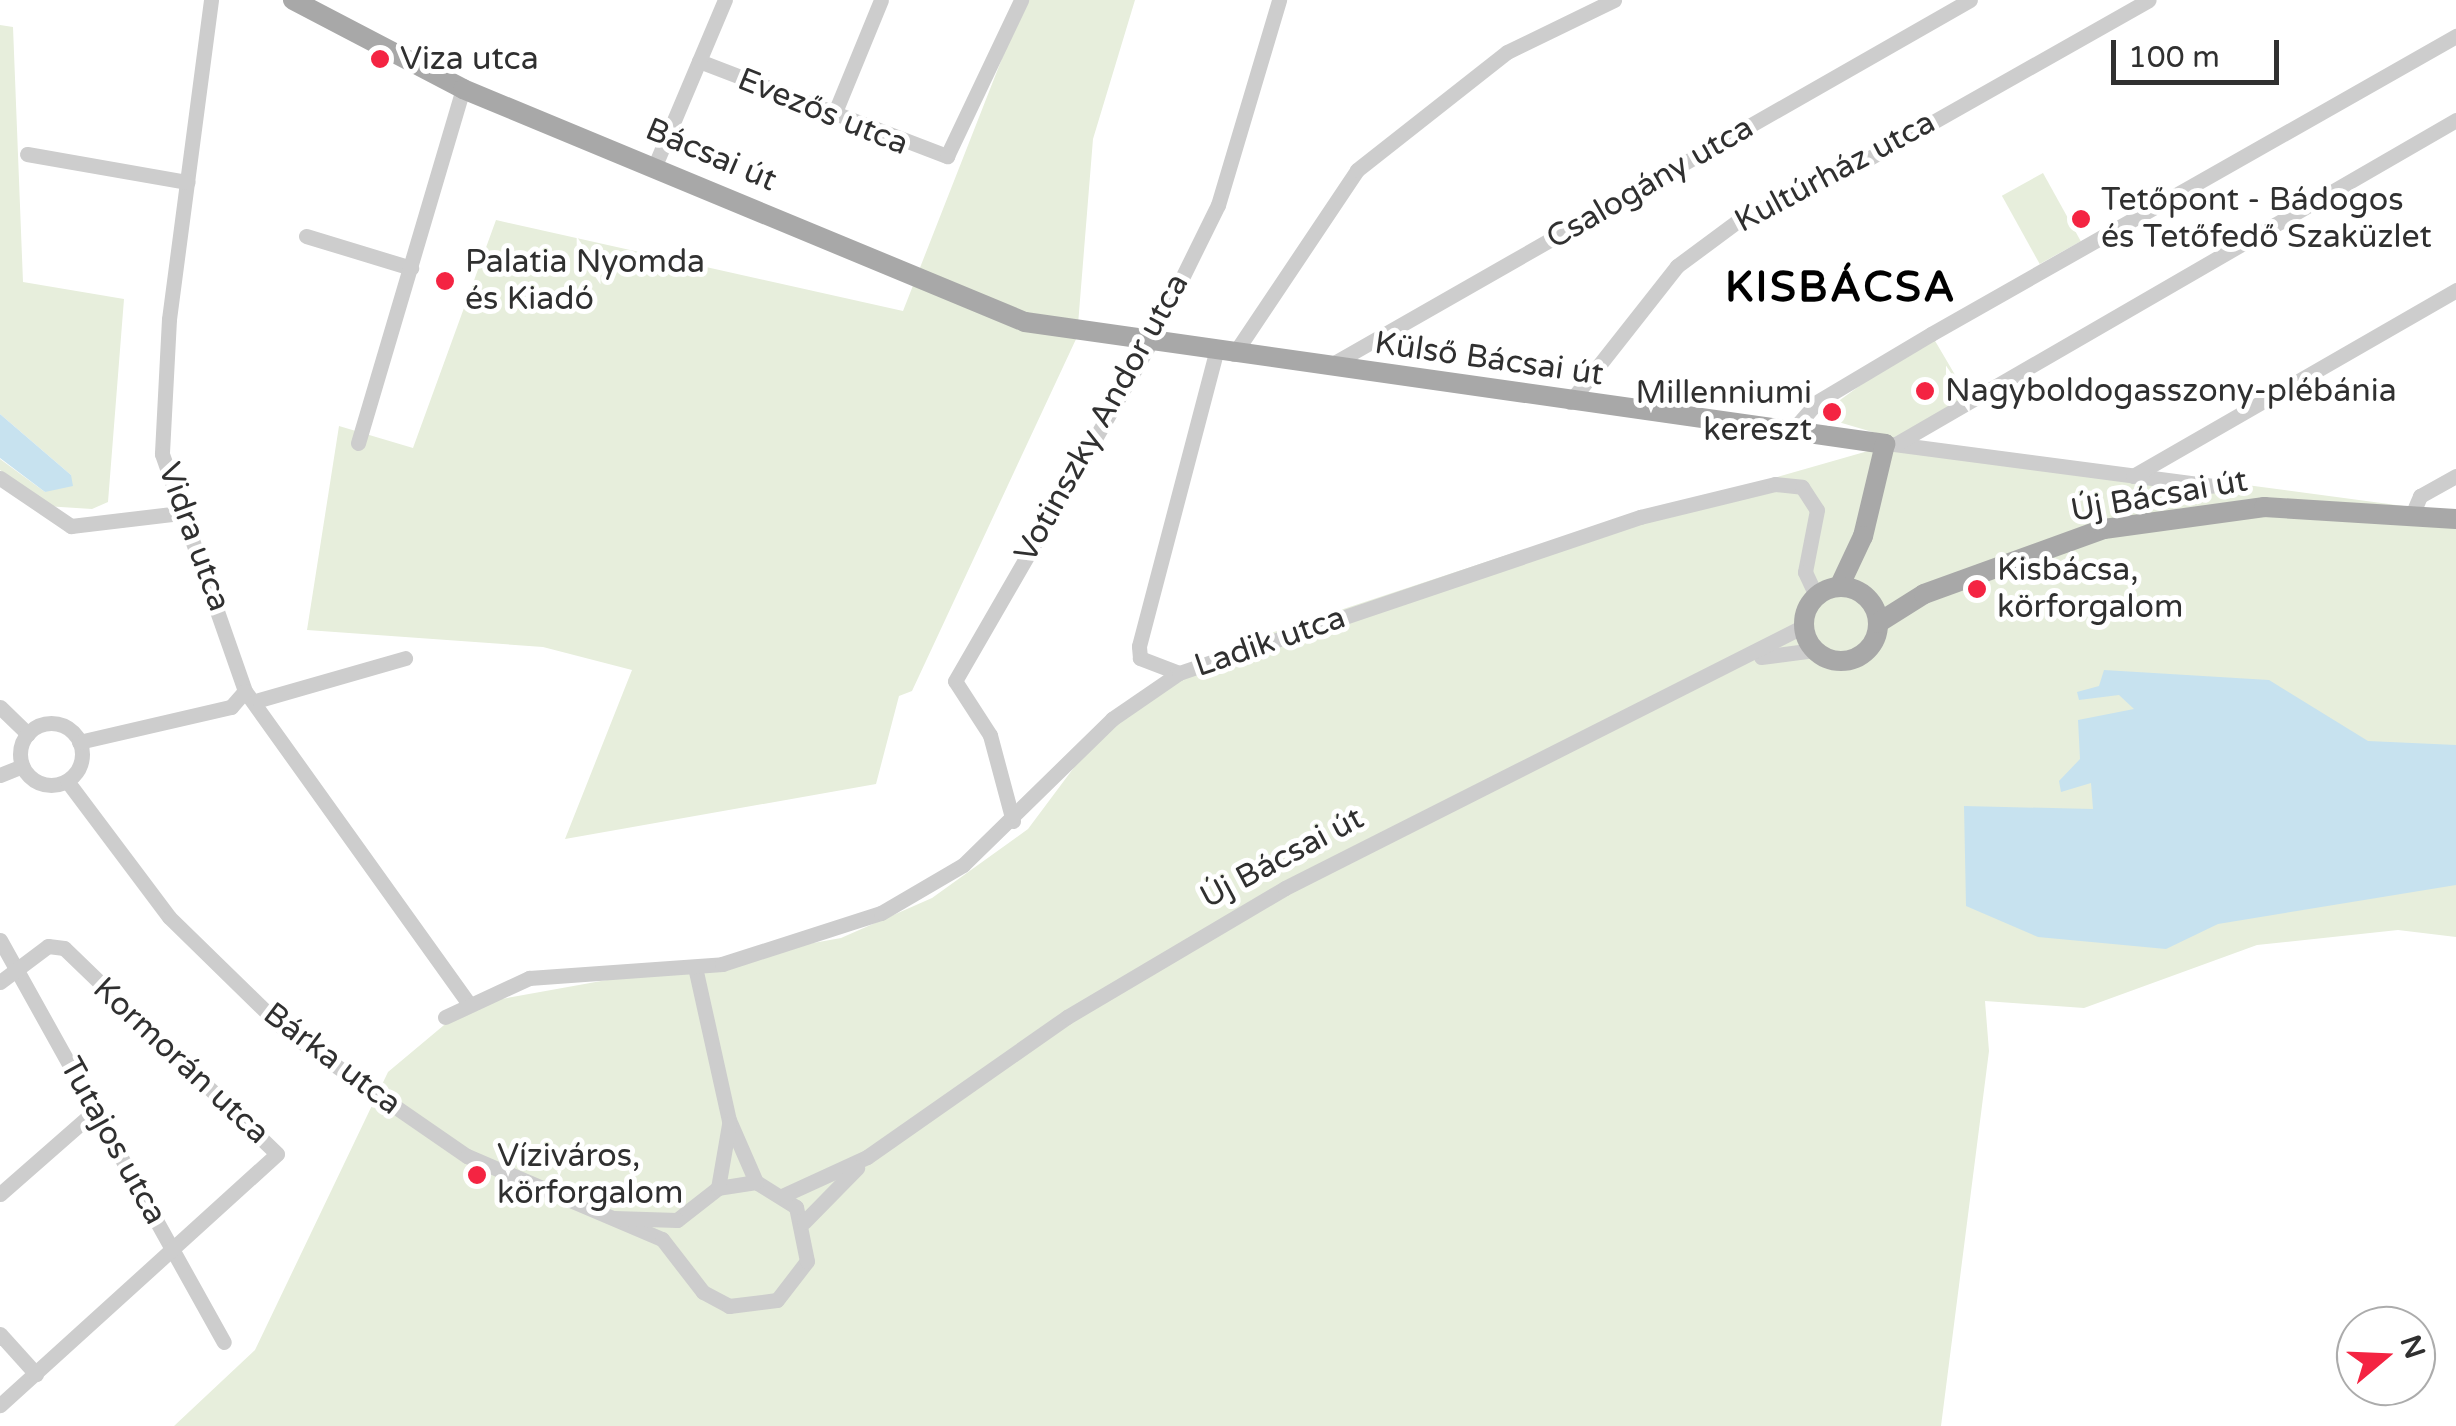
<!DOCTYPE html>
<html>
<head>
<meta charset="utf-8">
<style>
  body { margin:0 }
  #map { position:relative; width:2456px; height:1426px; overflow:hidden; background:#fff; font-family:"Varela Round",sans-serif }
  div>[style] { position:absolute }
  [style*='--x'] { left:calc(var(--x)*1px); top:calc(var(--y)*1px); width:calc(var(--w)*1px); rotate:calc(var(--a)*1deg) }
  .green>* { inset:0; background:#e7eedc; transform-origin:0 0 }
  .water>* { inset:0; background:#c7e2ef }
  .minor>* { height:15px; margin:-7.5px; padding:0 7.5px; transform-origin:7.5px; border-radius:7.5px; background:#cdcdcd }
  .minor>.ring { margin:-7.5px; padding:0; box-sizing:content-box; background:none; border:15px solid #cdcdcd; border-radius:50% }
  .major>* { height:20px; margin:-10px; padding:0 10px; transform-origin:10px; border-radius:10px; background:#a8a8a8 }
  .major>.ring { margin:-10px; padding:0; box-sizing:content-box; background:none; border:20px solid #a8a8a8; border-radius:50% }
  .dots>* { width:28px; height:28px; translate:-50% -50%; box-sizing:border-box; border:5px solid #fff; border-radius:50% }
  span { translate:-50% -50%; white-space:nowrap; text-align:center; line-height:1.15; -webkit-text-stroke:10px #fff; paint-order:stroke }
  .poi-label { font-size:32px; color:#303030 }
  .left { translate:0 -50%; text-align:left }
  .right { translate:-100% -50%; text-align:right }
  .street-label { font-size:32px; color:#303030 }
  .district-label { font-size:42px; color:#000; font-weight:700; letter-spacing:2.5px }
  .north { position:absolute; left:2336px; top:1306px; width:100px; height:100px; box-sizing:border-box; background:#fff; border:2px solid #acacac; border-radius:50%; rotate:71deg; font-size:28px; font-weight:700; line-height:40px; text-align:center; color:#303030 }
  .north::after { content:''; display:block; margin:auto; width:35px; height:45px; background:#f42442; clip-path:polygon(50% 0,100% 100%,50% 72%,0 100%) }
  .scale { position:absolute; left:2111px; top:40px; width:168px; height:45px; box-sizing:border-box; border:5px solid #303030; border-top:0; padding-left:12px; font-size:30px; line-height:35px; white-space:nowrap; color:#303030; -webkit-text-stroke:8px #fff; paint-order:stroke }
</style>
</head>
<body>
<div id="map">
  <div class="green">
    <i style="clip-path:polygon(1025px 0,1135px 0,1093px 139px,1077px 337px,912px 691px,899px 696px,876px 784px,565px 839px,632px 670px,543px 647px,307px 630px,339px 426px,413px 448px,496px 220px,903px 311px)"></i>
    <i style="clip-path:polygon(0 25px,13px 27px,23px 282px,124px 299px,108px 502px,92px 509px,45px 506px,0 470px,0 459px,45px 492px,71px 475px,0 414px)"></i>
    <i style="left:2043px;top:173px;width:78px;height:47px;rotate:61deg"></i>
    <i style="clip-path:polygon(1931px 334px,1971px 402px,1909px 440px,2456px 513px,2456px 937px,2398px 930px,2257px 945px,2084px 1008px,1985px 1001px,1989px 1051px,1941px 1426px,174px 1426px,255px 1350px,388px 1072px,468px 1005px,841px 938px,932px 898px,1028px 829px,1096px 738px,1178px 674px,1262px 636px,1516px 552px,1903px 441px,1818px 416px)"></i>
  </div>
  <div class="water">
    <i style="clip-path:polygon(0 414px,71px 475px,73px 486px,45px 492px,0 458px)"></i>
    <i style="clip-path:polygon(2104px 670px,2269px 680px,2368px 741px,2456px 745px,2456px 885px,2218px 924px,2166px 949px,2038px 937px,1966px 906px,1964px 806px,2093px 809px,2091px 783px,2061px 792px,2059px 781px,2080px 759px,2078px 720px,2134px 709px,2119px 695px,2079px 700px,2077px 692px,2099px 686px)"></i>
  </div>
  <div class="minor">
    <i style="--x:211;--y:0;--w:322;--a:97.5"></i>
    <i style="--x:169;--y:319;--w:135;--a:93"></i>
    <i style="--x:162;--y:454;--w:251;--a:70.7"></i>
    <i style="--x:699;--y:61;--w:266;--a:21"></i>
    <i style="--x:947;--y:156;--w:173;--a:-64.6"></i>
    <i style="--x:833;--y:117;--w:126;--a:-67.7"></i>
    <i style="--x:27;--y:154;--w:163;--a:9.9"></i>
    <i style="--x:656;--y:163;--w:177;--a:-67.1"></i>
    <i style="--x:306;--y:236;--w:110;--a:16.9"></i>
    <i style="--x:1234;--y:354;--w:221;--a:-56.2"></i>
    <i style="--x:1357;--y:170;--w:191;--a:-38.2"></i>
    <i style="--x:1507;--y:52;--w:119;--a:-25.9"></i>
    <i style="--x:1329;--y:366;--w:738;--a:-29.73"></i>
    <i style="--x:1570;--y:402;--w:173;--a:-51.8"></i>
    <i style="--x:1677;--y:266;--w:86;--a:-36.5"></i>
    <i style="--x:1746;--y:215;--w:114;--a:-23.9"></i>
    <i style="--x:1850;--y:169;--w:343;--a:-29.5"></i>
    <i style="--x:1792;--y:431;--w:38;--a:-49"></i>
    <i style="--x:1817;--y:402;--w:133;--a:-30.8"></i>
    <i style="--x:1931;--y:334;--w:604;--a:-29.58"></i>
    <i style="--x:358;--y:443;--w:369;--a:-73.5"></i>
    <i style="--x:1894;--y:444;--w:320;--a:7.5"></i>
    <i style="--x:1896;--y:444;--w:647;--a:-30.05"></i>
    <i style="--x:2133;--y:476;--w:373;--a:-29.9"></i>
    <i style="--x:0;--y:478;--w:86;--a:34.1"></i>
    <i style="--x:71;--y:526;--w:110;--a:-6.8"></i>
    <i style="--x:2412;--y:515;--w:21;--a:-67"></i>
    <i style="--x:2420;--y:496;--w:41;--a:-29.1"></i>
    <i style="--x:1761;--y:657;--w:54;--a:-7.4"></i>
    <i style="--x:1179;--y:673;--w:42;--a:-159"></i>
    <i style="--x:1140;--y:658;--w:12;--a:-95"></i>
    <i style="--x:1139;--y:646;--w:304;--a:-75.3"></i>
    <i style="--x:245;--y:691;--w:381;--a:54.4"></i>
    <i style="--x:259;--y:700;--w:152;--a:-16"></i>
    <i style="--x:0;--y:707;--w:39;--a:44"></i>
    <i class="ring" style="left:20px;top:723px;width:47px;height:47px"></i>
    <i style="--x:79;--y:742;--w:156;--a:-13"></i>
    <i style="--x:231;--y:707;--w:21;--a:-49"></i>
    <i style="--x:0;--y:775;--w:24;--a:-22"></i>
    <i style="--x:67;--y:781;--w:170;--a:53.1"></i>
    <i style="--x:169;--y:917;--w:165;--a:44.3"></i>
    <i style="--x:287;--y:1032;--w:219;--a:34.6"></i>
    <i style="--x:467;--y:1156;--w:212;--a:23.1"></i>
    <i style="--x:662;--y:1239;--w:67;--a:52.3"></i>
    <i style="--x:703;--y:1292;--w:30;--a:28"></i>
    <i style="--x:729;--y:1306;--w:48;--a:-7.1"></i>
    <i style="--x:777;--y:1300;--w:49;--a:-52.4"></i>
    <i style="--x:807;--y:1261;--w:55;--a:-101.5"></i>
    <i style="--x:796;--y:1207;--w:47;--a:-148"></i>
    <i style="--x:756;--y:1182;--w:38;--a:171"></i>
    <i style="--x:718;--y:1188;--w:52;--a:142"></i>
    <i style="--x:677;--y:1220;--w:63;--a:-178.2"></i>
    <i style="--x:1013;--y:821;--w:89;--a:-105"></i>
    <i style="--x:990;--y:735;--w:64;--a:-122.9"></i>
    <i style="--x:955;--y:681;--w:390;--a:-60"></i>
    <i style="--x:1150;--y:343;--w:154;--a:-63.8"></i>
    <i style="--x:1218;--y:205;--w:214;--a:-73.4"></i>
    <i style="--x:0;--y:940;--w:460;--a:60.9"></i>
    <i style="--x:695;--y:967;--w:157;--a:77.5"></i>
    <i style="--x:729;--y:1120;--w:68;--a:66.5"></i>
    <i style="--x:0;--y:982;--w:60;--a:-36.9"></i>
    <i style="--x:48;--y:946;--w:16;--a:7"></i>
    <i style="--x:64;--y:948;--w:296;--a:44"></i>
    <i style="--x:277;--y:1154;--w:374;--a:137.8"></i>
    <i style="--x:445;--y:1017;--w:93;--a:-24.9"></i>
    <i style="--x:529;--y:978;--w:194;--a:-4.1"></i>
    <i style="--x:722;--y:964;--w:167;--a:-17.8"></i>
    <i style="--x:881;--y:913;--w:95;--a:-30.3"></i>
    <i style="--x:963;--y:865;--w:209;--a:-44.4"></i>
    <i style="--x:1112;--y:719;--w:81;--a:-34.5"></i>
    <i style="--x:1179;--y:673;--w:487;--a:-18.7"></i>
    <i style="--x:1640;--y:517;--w:139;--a:-13.7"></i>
    <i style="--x:1775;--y:484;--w:27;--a:6"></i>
    <i style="--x:1802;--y:487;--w:27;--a:57"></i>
    <i style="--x:1817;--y:510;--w:63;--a:101"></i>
    <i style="--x:1805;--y:572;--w:26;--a:65"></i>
    <i style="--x:718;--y:1188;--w:65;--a:-80.2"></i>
    <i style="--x:0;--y:1194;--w:128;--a:-41.2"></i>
    <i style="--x:784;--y:1195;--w:91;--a:-24.6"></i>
    <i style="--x:867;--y:1157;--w:244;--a:-35"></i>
    <i style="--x:1067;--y:1017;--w:253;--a:-30.6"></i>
    <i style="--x:1285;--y:888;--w:581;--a:-26.79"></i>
    <i style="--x:804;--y:1222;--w:76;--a:-45.5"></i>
    <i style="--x:0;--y:1334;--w:54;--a:48"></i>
  </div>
  <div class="major">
    <i style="--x:293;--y:0;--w:192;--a:27.6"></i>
    <i style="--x:463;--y:89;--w:608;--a:22.52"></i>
    <i style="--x:1025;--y:322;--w:869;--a:8.07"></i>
    <i style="--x:1885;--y:444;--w:95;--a:103.4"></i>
    <i style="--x:1863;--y:536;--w:56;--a:115.2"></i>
    <i class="ring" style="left:1804px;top:587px;width:54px;height:54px"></i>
    <i style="--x:1878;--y:623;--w:54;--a:-32.2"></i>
    <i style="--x:1924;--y:594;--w:191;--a:-19.9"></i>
    <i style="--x:2104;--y:529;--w:162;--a:-7.8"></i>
    <i style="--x:2264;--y:507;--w:192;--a:3.6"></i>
  </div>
  <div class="dots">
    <i style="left:380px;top:59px;background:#f42442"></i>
    <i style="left:2081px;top:219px;background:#f42442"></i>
    <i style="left:445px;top:281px;background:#f42442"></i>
    <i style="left:1925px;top:391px;background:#f42442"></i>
    <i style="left:1832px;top:412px;background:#f42442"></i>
    <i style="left:1977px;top:589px;background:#f42442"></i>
    <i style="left:477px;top:1175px;background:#f42442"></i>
  </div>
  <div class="poi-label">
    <span class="left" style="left:400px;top:59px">Viza utca</span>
    <span class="left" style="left:2101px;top:219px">Tetőpont - Bádogos<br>és Tetőfedő Szaküzlet</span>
    <span class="left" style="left:465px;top:281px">Palatia Nyomda<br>és Kiadó</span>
    <span class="left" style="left:1945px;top:391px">Nagyboldogasszony-plébánia</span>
    <span class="right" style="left:1812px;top:412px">Millenniumi<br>kereszt</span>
    <span class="left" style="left:1997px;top:589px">Kisbácsa,<br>körforgalom</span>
    <span class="left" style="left:497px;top:1175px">Víziváros,<br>körforgalom</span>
  </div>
  <div class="street-label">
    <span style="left:823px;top:112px;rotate:22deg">Evezős utca</span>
    <span style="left:711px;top:155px;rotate:23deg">Bácsai út</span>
    <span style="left:1835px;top:172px;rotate:-28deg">Kultúrház utca</span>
    <span style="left:1650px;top:183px;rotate:-30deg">Csalogány utca</span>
    <span style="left:1489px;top:359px;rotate:8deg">Külső Bácsai út</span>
    <span style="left:1102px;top:418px;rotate:-61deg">Votinszky Andor utca</span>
    <span style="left:2159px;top:496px;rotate:-10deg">Új Bácsai út</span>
    <span style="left:194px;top:537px;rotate:70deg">Vidra utca</span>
    <span style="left:1270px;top:642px;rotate:-19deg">Ladik utca</span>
    <span style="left:1282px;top:858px;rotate:-28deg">Új Bácsai út</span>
    <span style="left:332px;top:1059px;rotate:37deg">Bárka utca</span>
    <span style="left:181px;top:1061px;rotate:43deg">Kormorán utca</span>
    <span style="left:113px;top:1141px;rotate:61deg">Tutajos utca</span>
  </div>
  <div class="district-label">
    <span style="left:1841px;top:288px">KISBÁCSA</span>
  </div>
  <div class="north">N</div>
  <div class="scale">100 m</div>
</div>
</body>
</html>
